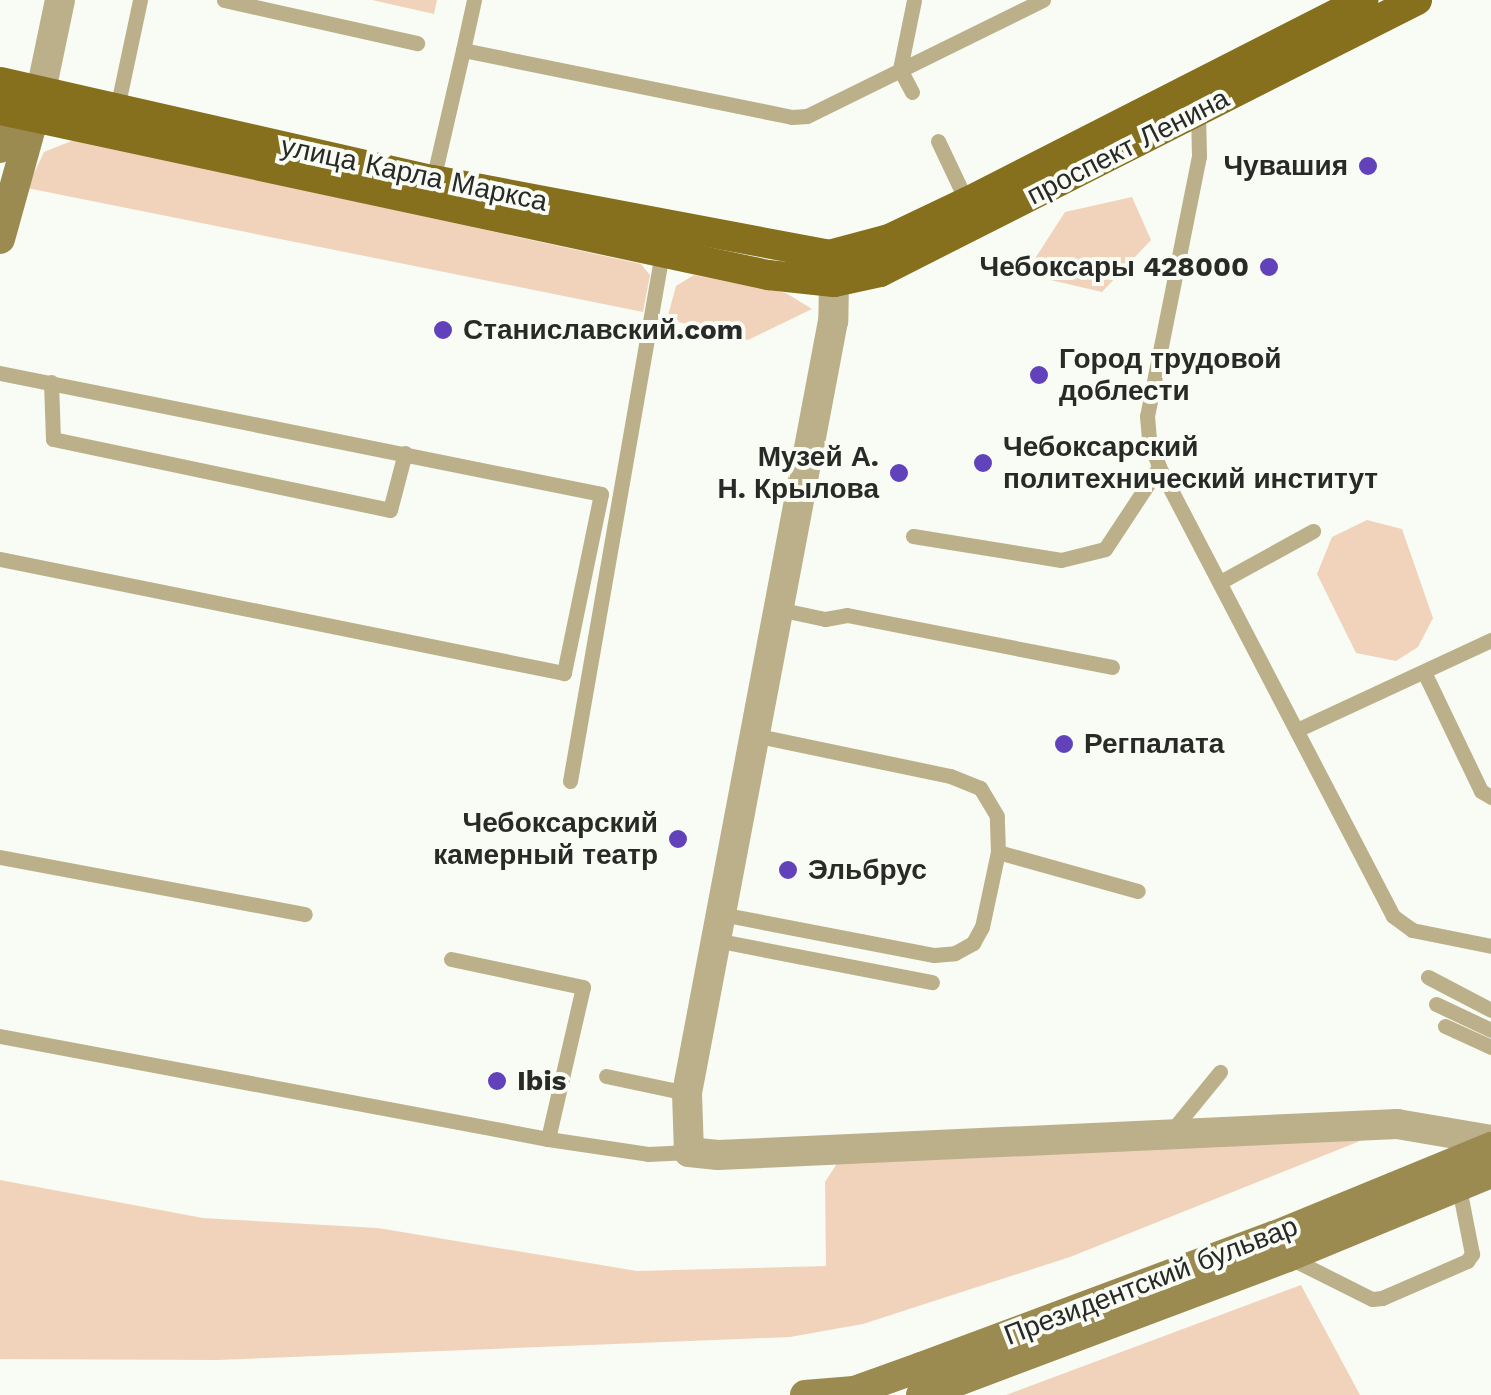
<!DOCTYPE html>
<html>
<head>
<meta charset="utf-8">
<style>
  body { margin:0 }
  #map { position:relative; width:1491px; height:1395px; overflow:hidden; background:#f8fcf4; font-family:"Work Sans",sans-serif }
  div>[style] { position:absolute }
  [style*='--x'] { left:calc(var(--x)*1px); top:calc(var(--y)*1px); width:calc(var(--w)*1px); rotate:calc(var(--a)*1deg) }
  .green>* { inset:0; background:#f1d3bc }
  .lane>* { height:15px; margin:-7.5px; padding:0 7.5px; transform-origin:7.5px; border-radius:7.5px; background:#bbb08a }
  .street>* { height:30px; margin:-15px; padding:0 15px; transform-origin:15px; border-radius:15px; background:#bbb08a }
  .secondary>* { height:30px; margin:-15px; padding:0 15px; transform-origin:15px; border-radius:15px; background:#9c8b50 }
  .primary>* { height:30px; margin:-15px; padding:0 15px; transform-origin:15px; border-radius:15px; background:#86701e }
  .dots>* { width:28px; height:28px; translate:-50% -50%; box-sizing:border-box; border:5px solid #f8fcf4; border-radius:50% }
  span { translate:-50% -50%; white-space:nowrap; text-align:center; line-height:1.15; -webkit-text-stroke:8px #f8fcf4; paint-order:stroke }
  .street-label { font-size:28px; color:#292a27 }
  .poi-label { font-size:28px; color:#292a27; font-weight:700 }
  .right { translate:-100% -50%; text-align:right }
  .left { translate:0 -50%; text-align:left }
</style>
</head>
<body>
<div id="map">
  <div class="green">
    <i style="clip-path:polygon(372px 0,437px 0,434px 14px)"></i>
    <i style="clip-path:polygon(74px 140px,641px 264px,650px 275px,643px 312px,27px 188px,44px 152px)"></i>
    <i style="clip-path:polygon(1132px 197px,1151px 240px,1102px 292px,1025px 274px,1065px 212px)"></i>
    <i style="clip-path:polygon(694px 275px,786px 293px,812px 309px,748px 340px,667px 319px,676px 286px)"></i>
    <i style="clip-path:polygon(1367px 520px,1402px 529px,1433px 618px,1418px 647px,1396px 661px,1356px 653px,1317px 574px,1332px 537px)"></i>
    <i style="clip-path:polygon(1370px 1137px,1070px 1257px,863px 1324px,790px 1337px,218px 1360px,0 1359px,0 1180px,203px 1218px,378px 1228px,637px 1271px,826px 1266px,825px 1182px,838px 1162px)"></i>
    <i style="clip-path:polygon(1301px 1285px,1360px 1395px,1006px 1395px)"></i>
  </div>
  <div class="lane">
    <i style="--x:224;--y:0;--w:198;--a:12.6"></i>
    <i style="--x:474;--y:0;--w:51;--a:102.4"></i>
    <i style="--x:463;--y:50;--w:336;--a:11.5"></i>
    <i style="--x:792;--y:117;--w:15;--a:-4"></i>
    <i style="--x:807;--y:116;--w:263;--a:-26.2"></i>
    <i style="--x:912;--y:92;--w:26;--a:-118"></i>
    <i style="--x:900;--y:69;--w:70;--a:-78.5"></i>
    <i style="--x:1198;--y:112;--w:44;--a:88.7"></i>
    <i style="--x:1199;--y:156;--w:265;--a:101.3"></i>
    <i style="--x:1147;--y:416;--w:23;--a:85"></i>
    <i style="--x:1149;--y:439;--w:30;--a:70"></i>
    <i style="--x:1159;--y:467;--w:506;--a:62.47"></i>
    <i style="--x:1393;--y:916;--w:24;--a:36"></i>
    <i style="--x:1412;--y:930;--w:81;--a:11.4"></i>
    <i style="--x:116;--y:113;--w:116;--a:-78"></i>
    <i style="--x:938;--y:141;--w:68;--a:64.6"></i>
    <i style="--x:433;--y:180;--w:133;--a:-77"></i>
    <i style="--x:0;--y:373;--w:613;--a:11.38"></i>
    <i style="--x:601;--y:494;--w:183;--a:101.7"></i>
    <i style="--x:564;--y:673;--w:575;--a:-168.57"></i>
    <i style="--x:51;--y:382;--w:57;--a:88"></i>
    <i style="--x:53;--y:439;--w:344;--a:11.9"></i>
    <i style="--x:390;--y:510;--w:59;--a:-75.3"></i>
    <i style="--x:913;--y:536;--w:150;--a:9.2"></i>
    <i style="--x:1061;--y:560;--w:45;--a:-14"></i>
    <i style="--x:1105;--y:549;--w:98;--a:-56.6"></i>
    <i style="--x:1222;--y:581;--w:104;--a:-28.8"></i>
    <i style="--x:778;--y:609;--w:48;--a:12"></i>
    <i style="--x:825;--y:619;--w:22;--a:-10"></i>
    <i style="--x:847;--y:615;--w:270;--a:11.1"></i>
    <i style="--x:1424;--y:672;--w:132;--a:64.4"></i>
    <i style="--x:1481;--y:791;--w:12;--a:31"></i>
    <i style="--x:1299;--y:729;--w:212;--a:-24.9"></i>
    <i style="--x:570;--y:781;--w:536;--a:-80.12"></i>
    <i style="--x:998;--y:852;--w:145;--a:15.6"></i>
    <i style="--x:0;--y:857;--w:310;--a:10.6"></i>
    <i style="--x:721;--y:914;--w:217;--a:10.9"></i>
    <i style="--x:934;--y:955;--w:21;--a:-5"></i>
    <i style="--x:955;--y:953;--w:21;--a:-29"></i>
    <i style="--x:973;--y:943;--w:18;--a:-61"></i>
    <i style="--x:982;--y:927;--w:77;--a:-78"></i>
    <i style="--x:998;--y:852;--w:36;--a:-92"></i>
    <i style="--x:997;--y:816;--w:33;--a:-121"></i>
    <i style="--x:980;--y:788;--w:32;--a:-158"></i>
    <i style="--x:950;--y:776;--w:200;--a:-168.2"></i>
    <i style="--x:715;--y:940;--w:221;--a:11"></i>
    <i style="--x:451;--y:959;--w:135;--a:12"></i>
    <i style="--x:583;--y:987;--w:156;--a:103"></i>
    <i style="--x:1428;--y:977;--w:71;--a:27.6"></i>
    <i style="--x:1436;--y:1004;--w:61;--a:25.3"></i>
    <i style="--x:1445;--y:1026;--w:51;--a:24.5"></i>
    <i style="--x:0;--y:1036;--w:558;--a:10.64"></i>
    <i style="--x:548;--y:1139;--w:101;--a:8.5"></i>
    <i style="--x:648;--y:1154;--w:41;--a:-2.8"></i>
    <i style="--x:606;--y:1076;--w:83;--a:11.9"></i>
    <i style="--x:1170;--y:1133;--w:79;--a:-50.7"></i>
    <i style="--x:1292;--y:1259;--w:89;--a:26.6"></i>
    <i style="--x:1372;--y:1299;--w:10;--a:-6"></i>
    <i style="--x:1382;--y:1298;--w:93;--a:-23.5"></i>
    <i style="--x:1467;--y:1261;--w:9;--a:-54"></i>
    <i style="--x:1472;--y:1254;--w:67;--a:-101.1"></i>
  </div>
  <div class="street">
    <i style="--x:41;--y:91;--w:93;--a:-78.2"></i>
    <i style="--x:834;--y:282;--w:39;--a:91"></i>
    <i style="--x:833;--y:321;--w:786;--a:100.71"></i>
    <i style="--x:687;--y:1093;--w:59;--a:88.1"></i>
    <i style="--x:689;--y:1152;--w:29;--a:6"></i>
    <i style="--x:718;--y:1155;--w:680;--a:-2.61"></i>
    <i style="--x:1397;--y:1124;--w:95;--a:9.7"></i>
  </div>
  <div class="secondary">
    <i style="--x:0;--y:148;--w:37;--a:-74"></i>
    <i style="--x:0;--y:239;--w:128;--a:-74.5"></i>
    <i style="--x:805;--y:1395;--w:49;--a:-4.7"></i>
    <i style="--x:854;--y:1391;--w:71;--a:-19.7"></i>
    <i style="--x:921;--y:1367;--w:377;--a:-20.4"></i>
    <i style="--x:1274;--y:1236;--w:235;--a:-22.3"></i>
    <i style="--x:921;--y:1395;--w:392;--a:-20.6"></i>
    <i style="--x:1288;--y:1257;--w:220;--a:-22.5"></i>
  </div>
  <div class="primary">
    <i style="--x:0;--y:82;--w:444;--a:12.8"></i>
    <i style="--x:433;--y:180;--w:403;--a:10.7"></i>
    <i style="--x:829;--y:255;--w:62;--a:-14.9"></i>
    <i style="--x:889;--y:239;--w:86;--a:-25.4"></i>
    <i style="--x:967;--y:202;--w:445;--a:-27"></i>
    <i style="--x:0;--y:110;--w:786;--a:12.13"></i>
    <i style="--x:768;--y:275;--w:66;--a:6.1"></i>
    <i style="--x:834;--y:282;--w:47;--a:-12.3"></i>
    <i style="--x:880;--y:272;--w:602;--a:-26.86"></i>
  </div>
  <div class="dots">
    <i style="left:1368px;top:166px;background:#6242bb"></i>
    <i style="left:1269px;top:267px;background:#6242bb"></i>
    <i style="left:443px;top:330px;background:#6242bb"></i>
    <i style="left:1039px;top:375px;background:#6242bb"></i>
    <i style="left:983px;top:463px;background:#6242bb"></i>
    <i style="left:899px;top:473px;background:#6242bb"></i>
    <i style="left:1064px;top:744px;background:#6242bb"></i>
    <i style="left:678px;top:839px;background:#6242bb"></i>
    <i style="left:788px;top:870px;background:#6242bb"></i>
    <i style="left:497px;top:1081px;background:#6242bb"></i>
  </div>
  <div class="street-label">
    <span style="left:1128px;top:147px;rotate:-27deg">проспект Ленина</span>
    <span style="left:414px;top:174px;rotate:12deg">улица Карла Маркса</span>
    <span style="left:1151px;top:1281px;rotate:-21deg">Президентский бульвар</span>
  </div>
  <div class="poi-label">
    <span class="right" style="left:1348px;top:166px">Чувашия</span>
    <span class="right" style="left:1249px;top:267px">Чебоксары 428000</span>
    <span class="left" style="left:463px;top:330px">Станиславский.com</span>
    <span class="left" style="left:1059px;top:375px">Город трудовой<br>доблести</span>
    <span class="left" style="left:1003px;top:463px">Чебоксарский<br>политехнический институт</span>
    <span class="right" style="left:879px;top:473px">Музей А.<br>Н. Крылова</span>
    <span class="left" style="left:1084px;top:744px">Регпалата</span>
    <span class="right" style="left:658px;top:839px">Чебоксарский<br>камерный театр</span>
    <span class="left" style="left:808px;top:870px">Эльбрус</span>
    <span class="left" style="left:517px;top:1081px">Ibis</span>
  </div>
</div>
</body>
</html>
